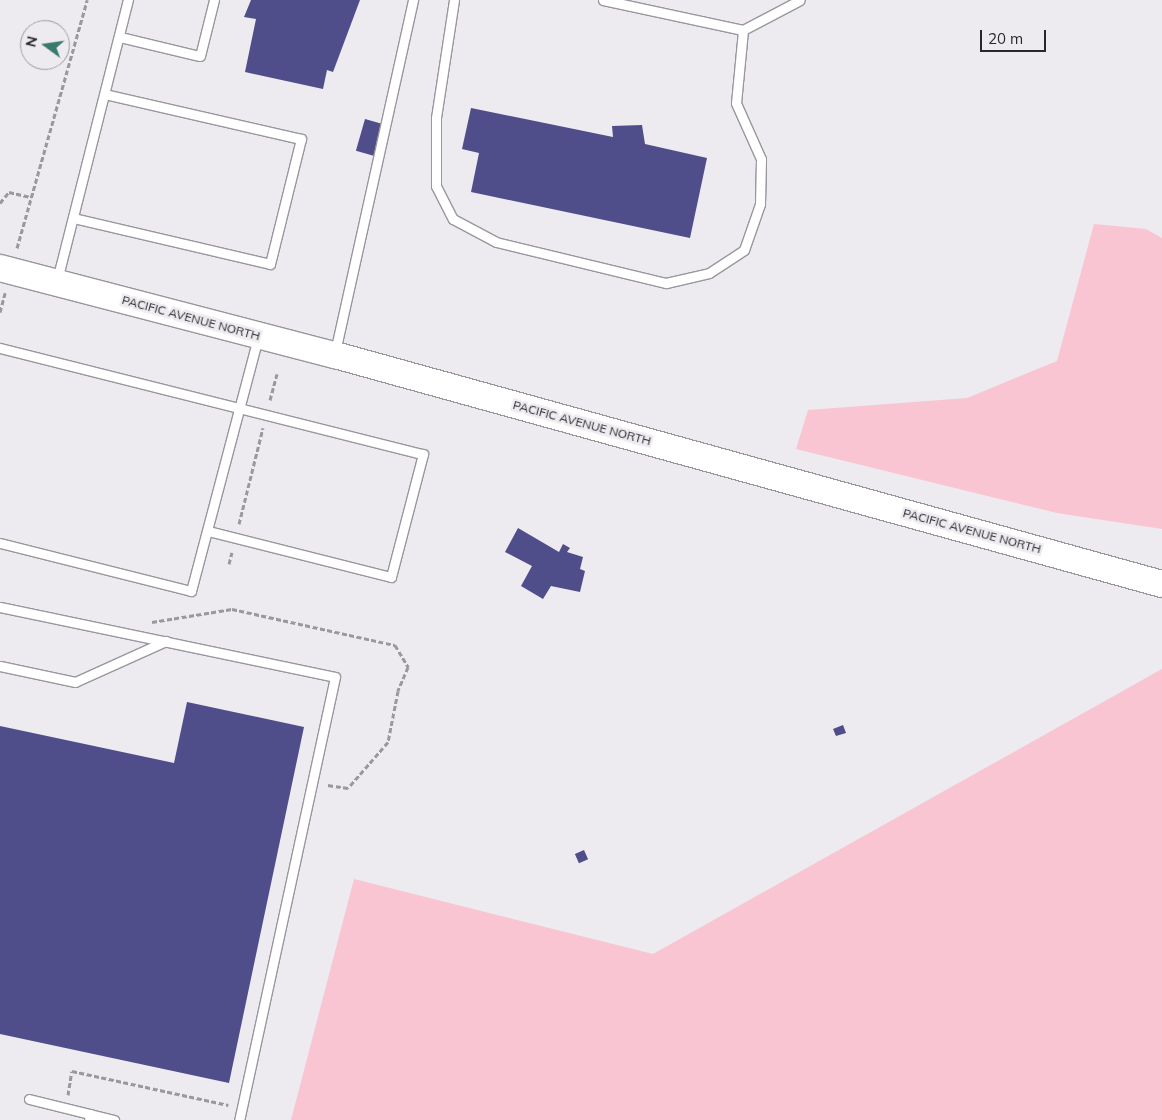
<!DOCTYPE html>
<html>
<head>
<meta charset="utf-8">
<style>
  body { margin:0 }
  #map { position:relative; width:1162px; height:1120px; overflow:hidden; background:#edeaf0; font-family:Mulish,sans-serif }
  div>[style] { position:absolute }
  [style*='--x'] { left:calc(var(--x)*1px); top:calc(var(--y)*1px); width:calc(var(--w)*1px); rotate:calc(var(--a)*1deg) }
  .green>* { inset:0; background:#f9c5d2 }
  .building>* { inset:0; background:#4f4d8a; transform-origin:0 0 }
  .path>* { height:3px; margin-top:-1.5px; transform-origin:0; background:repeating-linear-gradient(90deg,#9a989c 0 5px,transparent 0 7.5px) }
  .roads { filter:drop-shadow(1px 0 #99969c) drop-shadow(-1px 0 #99969c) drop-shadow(0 1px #99969c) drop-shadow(0 -1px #99969c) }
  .lane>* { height:9px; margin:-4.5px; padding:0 4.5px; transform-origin:4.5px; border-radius:4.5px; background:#fff }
  .secondary>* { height:26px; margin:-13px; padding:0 13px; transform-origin:13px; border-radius:13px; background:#fff }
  span { translate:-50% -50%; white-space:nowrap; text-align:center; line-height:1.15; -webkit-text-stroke:5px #edeaf0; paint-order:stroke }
  .street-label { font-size:12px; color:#282729 }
  .north { position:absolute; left:20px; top:20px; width:50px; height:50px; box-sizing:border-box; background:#edeaf0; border:1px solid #9e9ca0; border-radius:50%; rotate:284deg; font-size:14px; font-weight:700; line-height:20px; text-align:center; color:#282729 }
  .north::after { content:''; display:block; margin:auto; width:18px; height:22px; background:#387b6e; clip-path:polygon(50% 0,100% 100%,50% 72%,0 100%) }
  .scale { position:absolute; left:980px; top:30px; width:66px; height:22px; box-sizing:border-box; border:2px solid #282729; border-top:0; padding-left:6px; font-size:15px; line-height:18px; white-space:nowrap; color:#282729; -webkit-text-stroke:4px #edeaf0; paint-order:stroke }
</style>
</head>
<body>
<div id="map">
  <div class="green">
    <i style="clip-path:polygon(1094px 224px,1146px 229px,1162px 238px,1162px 529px,1057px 513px,796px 449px,808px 410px,967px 398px,1057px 361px)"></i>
    <i style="clip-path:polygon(1162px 669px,1162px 1120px,291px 1120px,354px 879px,653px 954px)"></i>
  </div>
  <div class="building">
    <i style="clip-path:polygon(251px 0,360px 0,333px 72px,327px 70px,323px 89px,245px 72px,256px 19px,244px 17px)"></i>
    <i style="clip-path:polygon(471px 108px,613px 137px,612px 126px,642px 125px,645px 144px,707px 158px,690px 238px,471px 192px,479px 153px,462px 149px)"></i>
    <i style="left:365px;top:119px;width:22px;height:33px;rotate:16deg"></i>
    <i style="clip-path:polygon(518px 528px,559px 552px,563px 544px,570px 548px,567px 552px,583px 557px,580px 569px,585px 571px,580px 592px,551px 586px,543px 599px,521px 586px,532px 566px,505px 552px)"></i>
    <i style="clip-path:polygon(187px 702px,304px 727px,229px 1083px,0 1034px,0 726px,174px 763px)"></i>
    <i style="clip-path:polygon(843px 725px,846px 733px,836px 736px,833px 729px)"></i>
    <i style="left:584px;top:850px;width:10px;height:10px;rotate:66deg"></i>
  </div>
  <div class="path">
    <i style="--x:0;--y:203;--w:14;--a:-51"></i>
    <i style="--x:9;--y:192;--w:23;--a:13"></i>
    <i style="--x:17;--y:248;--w:258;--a:-74.2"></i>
    <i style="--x:0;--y:312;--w:20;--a:-75"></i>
    <i style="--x:270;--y:400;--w:27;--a:-75"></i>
    <i style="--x:239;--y:524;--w:99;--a:-76"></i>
    <i style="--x:229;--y:564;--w:12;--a:-76"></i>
    <i style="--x:152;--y:622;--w:81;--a:-9.2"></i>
    <i style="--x:232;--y:609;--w:167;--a:12.5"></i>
    <i style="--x:395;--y:645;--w:26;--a:59"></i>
    <i style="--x:408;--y:667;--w:26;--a:113"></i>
    <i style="--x:398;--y:691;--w:52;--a:101.1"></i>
    <i style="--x:388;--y:742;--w:61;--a:131"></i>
    <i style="--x:348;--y:788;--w:21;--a:-172"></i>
    <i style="--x:68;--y:1095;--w:24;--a:-81"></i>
    <i style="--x:72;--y:1071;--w:160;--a:12.3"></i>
  </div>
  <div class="roads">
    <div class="lane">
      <i style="--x:454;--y:0;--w:119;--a:98.7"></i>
      <i style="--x:436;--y:118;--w:68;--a:90"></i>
      <i style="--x:436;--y:186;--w:37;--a:63"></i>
      <i style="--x:453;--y:219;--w:49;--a:28.1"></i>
      <i style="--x:496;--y:242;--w:175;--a:13.6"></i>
      <i style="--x:666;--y:283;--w:44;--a:-13.1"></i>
      <i style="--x:709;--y:273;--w:42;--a:-33.3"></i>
      <i style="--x:744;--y:250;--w:49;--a:-70.8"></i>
      <i style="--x:760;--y:204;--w:45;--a:-88.7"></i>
      <i style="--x:761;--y:159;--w:61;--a:-114.1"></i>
      <i style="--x:736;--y:103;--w:73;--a:-84.5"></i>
      <i style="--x:603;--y:0;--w:143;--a:12.1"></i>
      <i style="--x:743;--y:30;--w:64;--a:-27.8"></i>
      <i style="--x:120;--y:37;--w:82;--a:13.4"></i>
      <i style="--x:200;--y:56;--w:58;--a:-76"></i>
      <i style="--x:73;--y:218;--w:202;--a:13.1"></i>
      <i style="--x:270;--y:264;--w:129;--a:-76.1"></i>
      <i style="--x:301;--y:139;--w:201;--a:-167.1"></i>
      <i style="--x:57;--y:280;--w:289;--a:-75.8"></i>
      <i style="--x:0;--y:348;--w:436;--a:14.1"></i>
      <i style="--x:423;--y:454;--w:127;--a:104.6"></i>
      <i style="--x:391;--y:577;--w:189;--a:-165.9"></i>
      <i style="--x:335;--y:352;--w:361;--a:-77.5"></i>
      <i style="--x:0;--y:543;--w:197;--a:14.1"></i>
      <i style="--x:191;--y:591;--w:262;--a:-75.2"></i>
      <i style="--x:0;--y:607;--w:342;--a:11.8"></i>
      <i style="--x:335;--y:677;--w:453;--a:102.2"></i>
      <i style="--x:0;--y:666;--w:77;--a:12"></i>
      <i style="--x:75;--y:682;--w:100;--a:-24.3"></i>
      <i style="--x:29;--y:1099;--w:63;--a:13.8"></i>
      <i style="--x:90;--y:1114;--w:6;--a:99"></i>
      <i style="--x:90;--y:1114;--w:25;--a:14"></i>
    </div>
    <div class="secondary">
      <i style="--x:0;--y:268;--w:346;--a:14.6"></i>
      <i style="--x:335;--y:355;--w:858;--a:15.48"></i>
    </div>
  </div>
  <div class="street-label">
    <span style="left:191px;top:318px;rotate:15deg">PACIFIC AVENUE NORTH</span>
    <span style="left:582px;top:423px;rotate:15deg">PACIFIC AVENUE NORTH</span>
    <span style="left:972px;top:531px;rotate:15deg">PACIFIC AVENUE NORTH</span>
  </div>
  <div class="north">N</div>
  <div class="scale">20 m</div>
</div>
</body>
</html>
